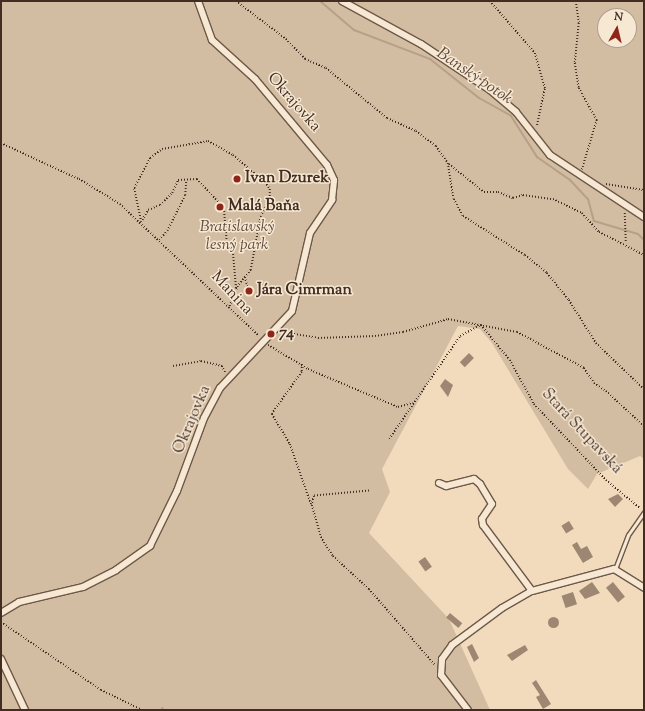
<!DOCTYPE html>
<html>
<head>
<meta charset="utf-8">
<style>
  body { margin:0 }
  #map { position:relative; width:645px; height:711px; overflow:hidden; background:#f1dbbc; font-family:"Sorts Mill Goudy",serif }
  div>[style] { position:absolute }
  [style*='--x'] { left:calc(var(--x)*1px); top:calc(var(--y)*1px); width:calc(var(--w)*1px); rotate:calc(var(--a)*1deg) }
  .green>* { inset:0; background:#d3bda2 }
  .stream>* { height:2px; margin:-1px; padding:0 1px; transform-origin:1px; border-radius:1px; background:#b6a088 }
  .building>* { inset:0; background:#9d8773; transform-origin:0 0 }
  .round { border-radius:50% }
  .path>* { height:1.5px; margin-top:-0.75px; transform-origin:0; background:repeating-linear-gradient(90deg,#432d23 0 1px,transparent 0 3px) }
  .roads { filter:drop-shadow(1px 0 #6e5849) drop-shadow(-1px 0 #6e5849) drop-shadow(0 1px #6e5849) drop-shadow(0 -1px #6e5849) }
  .service>* { height:3px; margin:-1.5px; padding:0 1.5px; transform-origin:1.5px; border-radius:1.5px; background:#f6e8d3 }
  .minor>* { height:6px; margin:-3px; padding:0 3px; transform-origin:3px; border-radius:3px; background:#f6e8d3 }
  .dots>* { width:11px; height:11px; translate:-50% -50%; box-sizing:border-box; border:2px solid #f6e8d3; border-radius:50% }
  span { translate:-50% -50%; white-space:nowrap; text-align:center; line-height:1.15; -webkit-text-stroke:3px #f6e8d3; paint-order:stroke }
  .street-label { font-size:16px; color:#432d23 }
  .poi-label { font-size:16px; color:#432d23; font-weight:700 }
  .left { translate:0 -50%; text-align:left }
  .park-label { font-size:16px; color:#604a3c; font-style:italic }
  .water-label { font-size:17px; color:#604a3c; font-style:italic }
  .frame { position:absolute; inset:0; border:2px solid #432d23; pointer-events:none }
  .north { position:absolute; left:597px; top:8px; width:40px; height:40px; box-sizing:border-box; background:#f6e8d3; border:1px solid #ae9d8d; border-radius:50%; rotate:8deg; font-size:11px; font-weight:700; line-height:16px; text-align:center; color:#432d23 }
  .north::after { content:''; display:block; margin:auto; width:14px; height:18px; background:#8f2418; clip-path:polygon(50% 0,100% 100%,50% 72%,0 100%) }
</style>
</head>
<body>
<div id="map">
  <div class="green">
    <i style="clip-path:polygon(evenodd,1px 1px,644px 1px,644px 459px,640px 456px,597px 474px,588px 489px,568px 469px,492px 343px,480px 329px,458px 326px,382px 469px,390px 492px,369px 533px,449px 619px,490px 710px,1px 710px,1px 1px,605px 16px,629px 16px,629px 40px,605px 40px,605px 16px)"></i>
  </div>
  <div class="stream">
    <i style="--x:320;--y:1;--w:45;--a:40.5"></i>
    <i style="--x:354;--y:30;--w:81;--a:20.9"></i>
    <i style="--x:430;--y:59;--w:63;--a:38.5"></i>
    <i style="--x:479;--y:98;--w:37;--a:29"></i>
    <i style="--x:511;--y:116;--w:49;--a:57.6"></i>
    <i style="--x:537;--y:157;--w:40;--a:34.9"></i>
    <i style="--x:570;--y:180;--w:26;--a:47"></i>
    <i style="--x:588;--y:199;--w:23;--a:75"></i>
    <i style="--x:594;--y:221;--w:46;--a:16.5"></i>
    <i style="--x:638;--y:234;--w:8;--a:45"></i>
    <i style="--x:162;--y:708;--w:3;--a:45"></i>
  </div>
  <div class="building">
    <i style="left:469px;top:353px;width:7px;height:13px;rotate:45deg"></i>
    <i style="clip-path:polygon(445px 379px,453px 385px,448px 397px,440px 386px)"></i>
    <i style="clip-path:polygon(618px 494px,623px 499px,615px 507px,608px 499px)"></i>
    <i style="left:569px;top:521px;width:9px;height:9px;rotate:58deg"></i>
    <i style="clip-path:polygon(577px 542px,581px 549px,587px 546px,593px 557px,583px 563px,572px 545px)"></i>
    <i style="left:425px;top:557px;width:12px;height:8px;rotate:55deg"></i>
    <i style="clip-path:polygon(592px 582px,600px 593px,585px 599px,579px 591px)"></i>
    <i style="left:613px;top:582px;width:19px;height:9px;rotate:51deg"></i>
    <i style="left:573px;top:592px;width:13px;height:12px;rotate:72deg"></i>
    <i style="left:450px;top:613px;width:16px;height:6px;rotate:40deg"></i>
    <i class="round" style="left:547.5px;top:616.5px;width:11px;height:11px"></i>
    <i style="clip-path:polygon(472px 644px,479px 658px,474px 662px,467px 647px)"></i>
    <i style="clip-path:polygon(525px 645px,528px 650px,512px 661px,507px 655px)"></i>
    <i style="clip-path:polygon(536px 680px,551px 704px,543px 709px,536px 697px,540px 695px,532px 683px)"></i>
  </div>
  <div class="path">
    <i style="--x:236;--y:1;--w:63;--a:37.2"></i>
    <i style="--x:286;--y:39;--w:28;--a:46"></i>
    <i style="--x:305;--y:59;--w:23;--a:23"></i>
    <i style="--x:326;--y:68;--w:79;--a:39.3"></i>
    <i style="--x:387;--y:118;--w:32;--a:24"></i>
    <i style="--x:416;--y:131;--w:25;--a:37"></i>
    <i style="--x:436;--y:146;--w:21;--a:55"></i>
    <i style="--x:448;--y:163;--w:36;--a:81"></i>
    <i style="--x:454;--y:199;--w:19;--a:62"></i>
    <i style="--x:463;--y:216;--w:73;--a:32.2"></i>
    <i style="--x:525;--y:255;--w:28;--a:39"></i>
    <i style="--x:547;--y:273;--w:35;--a:51"></i>
    <i style="--x:569;--y:300;--w:51;--a:57.9"></i>
    <i style="--x:596;--y:343;--w:66;--a:43.8"></i>
    <i style="--x:490;--y:1;--w:69;--a:49.1"></i>
    <i style="--x:535;--y:53;--w:37;--a:74"></i>
    <i style="--x:545;--y:89;--w:39;--a:102"></i>
    <i style="--x:576;--y:1;--w:22;--a:82"></i>
    <i style="--x:579;--y:23;--w:40;--a:95.7"></i>
    <i style="--x:575;--y:63;--w:25;--a:81"></i>
    <i style="--x:579;--y:88;--w:37;--a:61"></i>
    <i style="--x:597;--y:120;--w:52;--a:106.7"></i>
    <i style="--x:1;--y:143;--w:86;--a:24.8"></i>
    <i style="--x:79;--y:179;--w:48;--a:31.4"></i>
    <i style="--x:120;--y:204;--w:192;--a:43.5"></i>
    <i style="--x:449;--y:164;--w:45;--a:38.7"></i>
    <i style="--x:484;--y:192;--w:14;--a:0"></i>
    <i style="--x:498;--y:192;--w:16;--a:22"></i>
    <i style="--x:513;--y:198;--w:10;--a:-17"></i>
    <i style="--x:523;--y:195;--w:30;--a:8"></i>
    <i style="--x:553;--y:199;--w:32;--a:26"></i>
    <i style="--x:582;--y:213;--w:25;--a:48"></i>
    <i style="--x:599;--y:232;--w:51;--a:27.1"></i>
    <i style="--x:606;--y:184;--w:38;--a:9"></i>
    <i style="--x:625;--y:213;--w:30;--a:88"></i>
    <i style="--x:142;--y:220;--w:12;--a:-59"></i>
    <i style="--x:148;--y:210;--w:13;--a:-23"></i>
    <i style="--x:160;--y:205;--w:17;--a:-45"></i>
    <i style="--x:172;--y:193;--w:14;--a:-65"></i>
    <i style="--x:178;--y:180;--w:19;--a:-3"></i>
    <i style="--x:197;--y:179;--w:40;--a:47"></i>
    <i style="--x:224;--y:208;--w:35;--a:85"></i>
    <i style="--x:227;--y:243;--w:10;--a:53"></i>
    <i style="--x:233;--y:251;--w:38;--a:85"></i>
    <i style="--x:141;--y:222;--w:35;--a:-102"></i>
    <i style="--x:134;--y:188;--w:34;--a:-62"></i>
    <i style="--x:150;--y:158;--w:15;--a:-37"></i>
    <i style="--x:162;--y:149;--w:47;--a:-9.9"></i>
    <i style="--x:208;--y:141;--w:29;--a:29"></i>
    <i style="--x:233;--y:155;--w:42;--a:40.2"></i>
    <i style="--x:265;--y:182;--w:9;--a:54"></i>
    <i style="--x:270;--y:189;--w:11;--a:90"></i>
    <i style="--x:270;--y:200;--w:18;--a:119"></i>
    <i style="--x:261;--y:216;--w:55;--a:100.5"></i>
    <i style="--x:251;--y:270;--w:21;--a:129"></i>
    <i style="--x:238;--y:286;--w:24;--a:112"></i>
    <i style="--x:159;--y:240;--w:12;--a:-48"></i>
    <i style="--x:167;--y:231;--w:40;--a:-63.4"></i>
    <i style="--x:185;--y:195;--w:13;--a:-86"></i>
    <i style="--x:245;--y:277;--w:11;--a:75"></i>
    <i style="--x:481;--y:325;--w:45;--a:50.4"></i>
    <i style="--x:510;--y:360;--w:50;--a:61.4"></i>
    <i style="--x:534;--y:404;--w:105;--a:46.5"></i>
    <i style="--x:606;--y:480;--w:45;--a:39.6"></i>
    <i style="--x:282;--y:332;--w:36;--a:9"></i>
    <i style="--x:318;--y:338;--w:57;--a:-2"></i>
    <i style="--x:375;--y:336;--w:28;--a:-8"></i>
    <i style="--x:403;--y:332;--w:47;--a:-16.1"></i>
    <i style="--x:448;--y:319;--w:70;--a:10.7"></i>
    <i style="--x:517;--y:332;--w:76;--a:28.2"></i>
    <i style="--x:584;--y:368;--w:18;--a:56"></i>
    <i style="--x:594;--y:383;--w:14;--a:34"></i>
    <i style="--x:606;--y:391;--w:52;--a:42.6"></i>
    <i style="--x:268;--y:345;--w:47;--a:31"></i>
    <i style="--x:308;--y:369;--w:98;--a:22.9"></i>
    <i style="--x:398;--y:407;--w:15;--a:-16"></i>
    <i style="--x:302;--y:364;--w:8;--a:90"></i>
    <i style="--x:302;--y:372;--w:52;--a:125.5"></i>
    <i style="--x:272;--y:414;--w:35;--a:59"></i>
    <i style="--x:290;--y:444;--w:64;--a:70.7"></i>
    <i style="--x:173;--y:366;--w:28;--a:-10"></i>
    <i style="--x:201;--y:361;--w:22;--a:13"></i>
    <i style="--x:222;--y:366;--w:9;--a:63"></i>
    <i style="--x:389;--y:439;--w:125;--a:-55.4"></i>
    <i style="--x:460;--y:336;--w:24;--a:-28"></i>
    <i style="--x:369;--y:491;--w:55;--a:174.8"></i>
    <i style="--x:314;--y:496;--w:9;--a:103"></i>
    <i style="--x:312;--y:505;--w:33;--a:74"></i>
    <i style="--x:321;--y:537;--w:22;--a:58"></i>
    <i style="--x:333;--y:556;--w:49;--a:42.5"></i>
    <i style="--x:369;--y:589;--w:101;--a:49"></i>
    <i style="--x:1;--y:622;--w:121;--a:34.2"></i>
    <i style="--x:101;--y:690;--w:46;--a:26"></i>
  </div>
  <div class="roads">
    <div class="service">
      <i style="--x:615;--y:569;--w:36;--a:-69"></i>
      <i style="--x:628;--y:535;--w:28;--a:-55"></i>
    </div>
    <div class="minor">
      <i style="--x:342;--y:1;--w:90;--a:28.6"></i>
      <i style="--x:421;--y:44;--w:83;--a:33.7"></i>
      <i style="--x:490;--y:90;--w:34;--a:40"></i>
      <i style="--x:516;--y:112;--w:55;--a:51.7"></i>
      <i style="--x:550;--y:155;--w:113;--a:33.4"></i>
      <i style="--x:439;--y:483;--w:8;--a:23"></i>
      <i style="--x:446;--y:486;--w:29;--a:-14"></i>
      <i style="--x:474;--y:479;--w:8;--a:40"></i>
      <i style="--x:480;--y:484;--w:23;--a:59"></i>
      <i style="--x:492;--y:504;--w:18;--a:124"></i>
      <i style="--x:482;--y:519;--w:6;--a:81"></i>
      <i style="--x:483;--y:525;--w:82;--a:53.4"></i>
      <i style="--x:1;--y:613;--w:21;--a:-31"></i>
      <i style="--x:19;--y:602;--w:66;--a:-13.2"></i>
      <i style="--x:83;--y:587;--w:37;--a:-27"></i>
      <i style="--x:116;--y:570;--w:42;--a:-35.2"></i>
      <i style="--x:150;--y:546;--w:61;--a:-63.9"></i>
      <i style="--x:177;--y:491;--w:78;--a:-69.7"></i>
      <i style="--x:204;--y:418;--w:34;--a:-62"></i>
      <i style="--x:220;--y:388;--w:105;--a:-46.9"></i>
      <i style="--x:292;--y:311;--w:80;--a:-77"></i>
      <i style="--x:310;--y:233;--w:40;--a:-56"></i>
      <i style="--x:332;--y:200;--w:20;--a:-84"></i>
      <i style="--x:334;--y:180;--w:17;--a:-115"></i>
      <i style="--x:327;--y:165;--w:112;--a:-129.9"></i>
      <i style="--x:255;--y:79;--w:58;--a:-137.8"></i>
      <i style="--x:212;--y:40;--w:41;--a:-109.7"></i>
      <i style="--x:1;--y:659;--w:56;--a:64.8"></i>
      <i style="--x:468;--y:710;--w:44;--a:-127.6"></i>
      <i style="--x:441;--y:675;--w:16;--a:-86"></i>
      <i style="--x:442;--y:659;--w:17;--a:-54"></i>
      <i style="--x:452;--y:645;--w:62;--a:-36.5"></i>
      <i style="--x:502;--y:608;--w:34;--a:-30"></i>
      <i style="--x:532;--y:591;--w:85;--a:-15"></i>
      <i style="--x:614;--y:569;--w:36;--a:32"></i>
    </div>
  </div>
  <div class="dots">
    <i style="left:237px;top:179px;background:#8f2418"></i>
    <i style="left:220px;top:207px;background:#8f2418"></i>
    <i style="left:249px;top:291px;background:#8f2418"></i>
    <i style="left:271px;top:334px;background:#8f2418"></i>
  </div>
  <div class="street-label">
    <span style="left:293px;top:103px;rotate:49deg">Okrajovka</span>
    <span style="left:231px;top:294px;rotate:47deg">Manina</span>
    <span style="left:193px;top:420px;rotate:-67deg">Okrajovka</span>
    <span style="left:581px;top:432px;rotate:47deg">Stará Stupavská</span>
  </div>
  <div class="poi-label">
    <span class="left" style="left:245px;top:179px">Ivan Dzurek</span>
    <span class="left" style="left:228px;top:207px">Malá Baňa</span>
    <span class="left" style="left:257px;top:291px">Jára Cimrman</span>
    <span class="left" style="left:279px;top:334px">74</span>
  </div>
  <div class="park-label">
    <span style="left:237px;top:237px">Bratislavský<br>lesný park</span>
  </div>
  <div class="water-label">
    <span style="left:474px;top:77px;rotate:34deg">Banský potok</span>
  </div>
  <div class="frame"></div>
  <div class="north">N</div>
</div>
</body>
</html>
